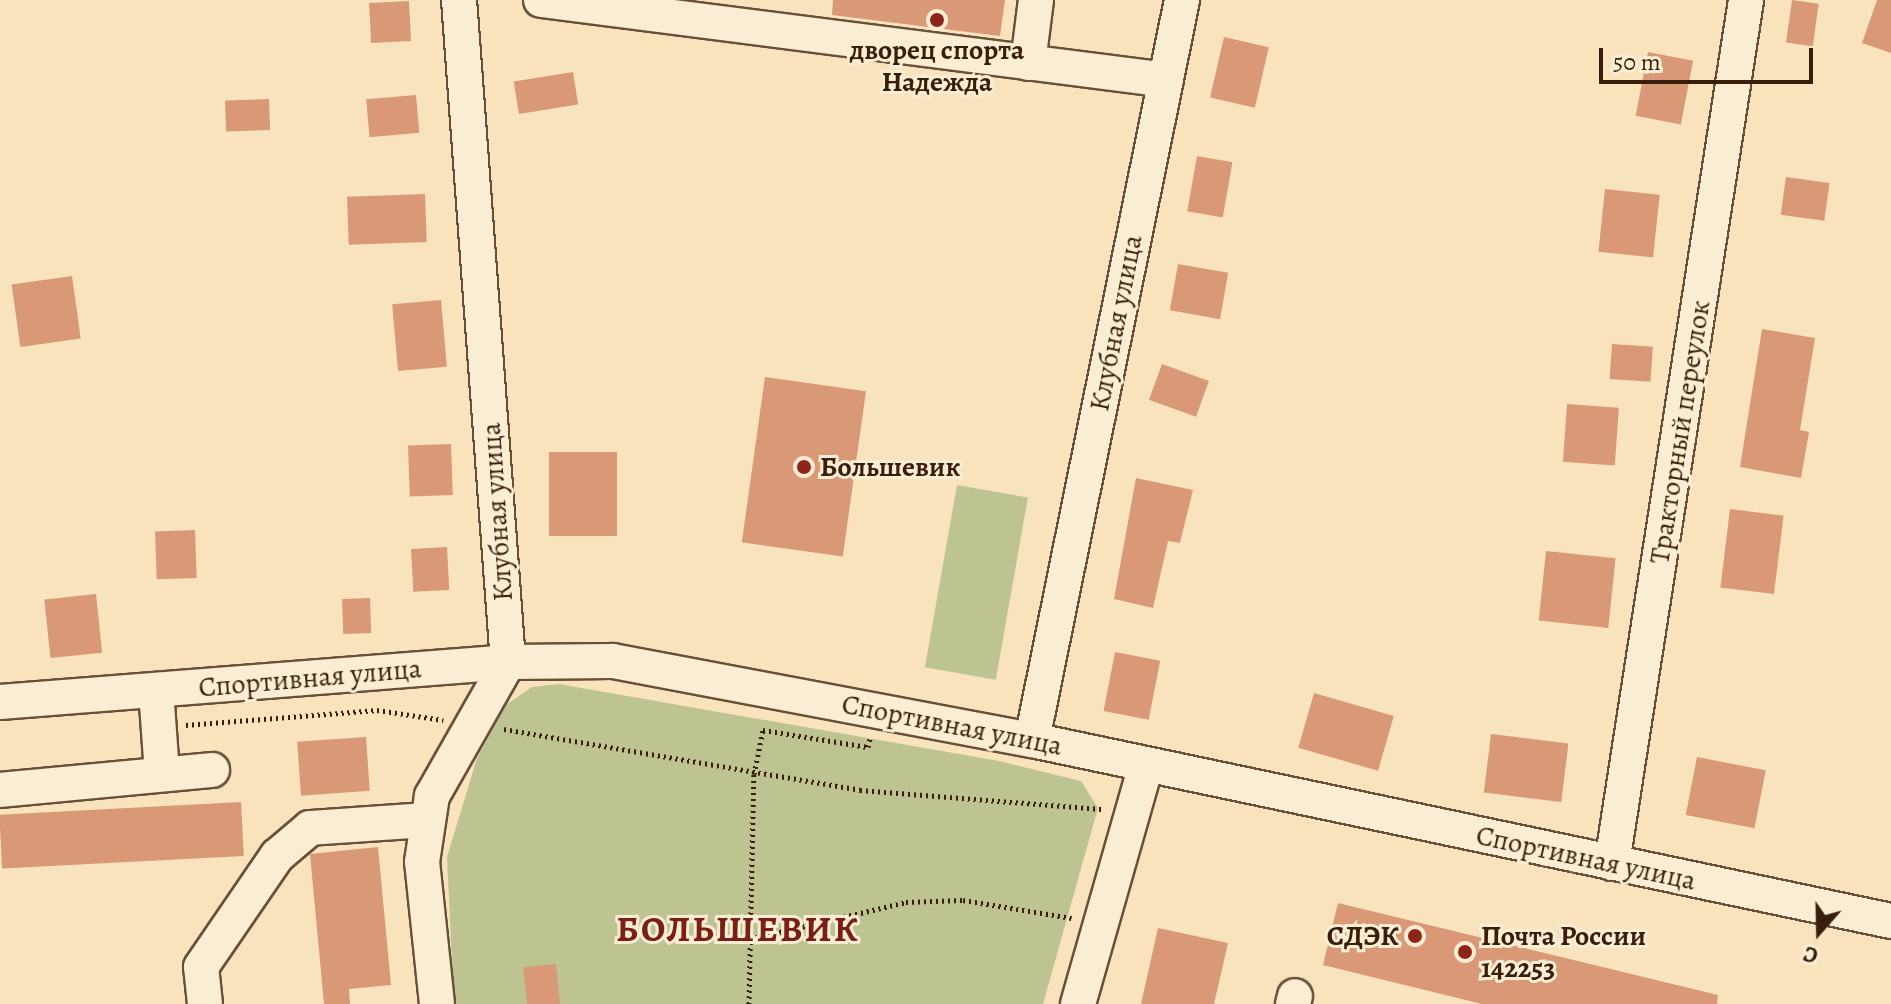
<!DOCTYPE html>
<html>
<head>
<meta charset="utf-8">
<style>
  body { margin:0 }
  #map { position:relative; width:1891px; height:1004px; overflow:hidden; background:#f8e3bd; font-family:Alegreya,serif }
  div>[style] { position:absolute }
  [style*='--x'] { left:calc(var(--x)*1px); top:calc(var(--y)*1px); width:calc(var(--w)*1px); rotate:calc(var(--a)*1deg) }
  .green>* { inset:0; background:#bdc492; transform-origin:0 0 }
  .building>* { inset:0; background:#d99976; transform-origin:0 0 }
  .path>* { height:5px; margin-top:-2.5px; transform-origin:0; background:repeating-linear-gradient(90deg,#381e0b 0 2px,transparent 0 6px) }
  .roads { filter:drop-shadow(2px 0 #684f38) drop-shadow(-2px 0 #684f38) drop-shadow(0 2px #684f38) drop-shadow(0 -2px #684f38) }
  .minor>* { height:34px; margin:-17px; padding:0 17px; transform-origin:17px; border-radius:17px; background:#faedd4 }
  .dots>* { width:22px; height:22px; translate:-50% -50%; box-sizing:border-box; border:4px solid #faedd4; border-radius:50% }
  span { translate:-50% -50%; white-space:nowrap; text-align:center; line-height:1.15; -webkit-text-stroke:6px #faedd4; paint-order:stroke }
  .poi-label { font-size:28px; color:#381e0b; font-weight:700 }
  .left { translate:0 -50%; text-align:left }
  .right { translate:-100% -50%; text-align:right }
  .street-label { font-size:28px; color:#381e0b }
  .district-label { font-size:36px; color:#7a1f14; font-weight:700; letter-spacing:2px }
  .north { position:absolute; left:1779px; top:892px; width:80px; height:80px; -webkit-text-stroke:6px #faedd4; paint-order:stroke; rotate:200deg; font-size:22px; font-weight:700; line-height:32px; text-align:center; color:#381e0b }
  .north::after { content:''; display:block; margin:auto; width:28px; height:36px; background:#381e0b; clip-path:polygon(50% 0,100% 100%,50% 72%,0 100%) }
  .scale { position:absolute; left:1599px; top:48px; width:214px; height:36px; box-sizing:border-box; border:4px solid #381e0b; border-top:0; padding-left:10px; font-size:24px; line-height:28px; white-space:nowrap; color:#381e0b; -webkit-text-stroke:6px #faedd4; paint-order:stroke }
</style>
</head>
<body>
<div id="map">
  <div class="green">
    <i style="left:957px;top:485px;width:72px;height:185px;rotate:10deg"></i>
    <i style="clip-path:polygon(559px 684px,999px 761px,1081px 781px,1098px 808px,1043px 1004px,454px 1004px,447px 857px,477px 758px,506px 705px,532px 687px)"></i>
  </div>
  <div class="building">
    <i style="clip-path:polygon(833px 0,1005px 0,1000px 36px,832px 15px)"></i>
    <i style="left:1792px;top:0;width:27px;height:43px;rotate:8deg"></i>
    <i style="clip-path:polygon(1877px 0,1891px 0,1891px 53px,1862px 43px)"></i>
    <i style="left:409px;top:1px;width:40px;height:40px;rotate:87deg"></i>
    <i style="left:1224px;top:37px;width:46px;height:62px;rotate:13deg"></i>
    <i style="left:1648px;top:52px;width:46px;height:65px;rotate:11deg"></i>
    <i style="left:573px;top:72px;width:33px;height:60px;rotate:81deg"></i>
    <i style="left:416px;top:95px;width:38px;height:50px;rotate:85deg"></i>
    <i style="left:269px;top:99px;width:31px;height:44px;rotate:88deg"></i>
    <i style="left:1197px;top:156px;width:36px;height:56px;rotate:10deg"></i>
    <i style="left:1786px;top:177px;width:44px;height:38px;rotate:8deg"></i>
    <i style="left:1605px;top:189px;width:55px;height:63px;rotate:6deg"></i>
    <i style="left:425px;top:194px;width:48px;height:78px;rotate:88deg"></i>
    <i style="left:1178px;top:264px;width:51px;height:47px;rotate:10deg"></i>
    <i style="left:72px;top:276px;width:63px;height:61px;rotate:82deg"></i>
    <i style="left:441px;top:300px;width:67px;height:49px;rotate:85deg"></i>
    <i style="clip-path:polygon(1762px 329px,1815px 338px,1800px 430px,1809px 432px,1801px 478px,1740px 467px)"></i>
    <i style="left:1612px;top:344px;width:41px;height:35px;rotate:4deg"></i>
    <i style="left:1162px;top:364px;width:50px;height:38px;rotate:20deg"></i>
    <i style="left:765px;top:377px;width:102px;height:167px;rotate:8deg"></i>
    <i style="left:1567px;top:404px;width:52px;height:58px;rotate:4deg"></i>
    <i style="left:451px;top:444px;width:51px;height:43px;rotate:88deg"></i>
    <i style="left:549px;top:452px;width:68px;height:84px"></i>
    <i style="clip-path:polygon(1136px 478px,1193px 490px,1180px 543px,1168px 541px,1153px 608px,1114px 599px)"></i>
    <i style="left:1730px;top:509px;width:54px;height:79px;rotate:7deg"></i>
    <i style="left:195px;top:530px;width:48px;height:40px;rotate:88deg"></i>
    <i style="left:447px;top:547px;width:43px;height:36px;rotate:87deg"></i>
    <i style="left:1546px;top:551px;width:70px;height:70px;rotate:6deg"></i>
    <i style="left:96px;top:594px;width:59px;height:52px;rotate:84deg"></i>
    <i style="left:370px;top:598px;width:35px;height:28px;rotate:88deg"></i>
    <i style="left:1115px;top:652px;width:46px;height:60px;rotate:11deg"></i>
    <i style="left:1314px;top:693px;width:83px;height:57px;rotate:16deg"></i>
    <i style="left:1491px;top:734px;width:78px;height:59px;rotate:7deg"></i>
    <i style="left:366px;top:737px;width:54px;height:69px;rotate:86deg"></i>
    <i style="left:1697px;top:757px;width:70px;height:59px;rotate:11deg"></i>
    <i style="left:241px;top:802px;width:54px;height:242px;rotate:87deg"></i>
    <i style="clip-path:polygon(378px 847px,391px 985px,349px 989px,350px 1004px,324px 1004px,310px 854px)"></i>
    <i style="clip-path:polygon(1338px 903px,1718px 995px,1717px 1004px,1482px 1004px,1323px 965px)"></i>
    <i style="clip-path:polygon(1158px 928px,1228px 943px,1214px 1004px,1141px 1004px)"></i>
    <i style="left:556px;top:964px;width:40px;height:33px;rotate:84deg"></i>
  </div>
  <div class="path">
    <i style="--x:186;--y:725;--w:192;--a:-4.5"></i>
    <i style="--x:377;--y:710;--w:67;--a:8.6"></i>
    <i style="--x:504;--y:729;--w:361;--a:9.7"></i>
    <i style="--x:860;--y:790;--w:245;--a:4.5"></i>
    <i style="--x:750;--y:939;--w:160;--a:-13.3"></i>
    <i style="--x:906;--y:902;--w:57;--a:-2"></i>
    <i style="--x:963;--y:900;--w:110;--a:9.4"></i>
    <i style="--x:749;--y:1004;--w:230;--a:-88.8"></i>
    <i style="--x:754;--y:774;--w:45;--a:-78.4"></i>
    <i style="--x:763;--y:730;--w:106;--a:9.2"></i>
    <i style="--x:868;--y:747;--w:9;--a:-77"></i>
  </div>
  <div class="roads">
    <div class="minor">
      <i style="--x:541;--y:0;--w:630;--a:7.29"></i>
      <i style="--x:1028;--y:63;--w:64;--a:-82.8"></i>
      <i style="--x:156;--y:690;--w:84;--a:85.9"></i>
      <i style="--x:0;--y:702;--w:510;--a:-4.5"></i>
      <i style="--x:508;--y:662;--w:105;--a:-0.5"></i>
      <i style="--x:613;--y:661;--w:426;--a:10.7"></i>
      <i style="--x:1032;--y:740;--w:878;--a:11.9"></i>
      <i style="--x:1032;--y:740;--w:755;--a:-78.54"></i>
      <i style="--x:0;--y:790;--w:213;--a:-5.4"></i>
      <i style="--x:1612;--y:863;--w:873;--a:-81.17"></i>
      <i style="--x:205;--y:1004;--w:37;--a:-96"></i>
      <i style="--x:201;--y:967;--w:135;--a:-55.6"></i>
      <i style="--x:277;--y:856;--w:43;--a:-40.3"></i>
      <i style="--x:310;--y:828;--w:118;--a:-3.9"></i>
      <i style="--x:437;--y:1004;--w:143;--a:-96"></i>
      <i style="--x:422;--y:862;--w:67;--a:-81.4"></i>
      <i style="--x:432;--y:796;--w:154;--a:-60.4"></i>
      <i style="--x:508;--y:662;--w:664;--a:-94.23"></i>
      <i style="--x:1078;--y:1004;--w:248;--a:-74.1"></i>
      <i style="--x:1293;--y:1004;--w:8;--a:-76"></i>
    </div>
  </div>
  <div class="dots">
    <i style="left:937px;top:20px;background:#8f2418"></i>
    <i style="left:804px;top:467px;background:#8f2418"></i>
    <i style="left:1415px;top:936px;background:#8f2418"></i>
    <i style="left:1465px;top:952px;background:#8f2418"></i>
  </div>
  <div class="poi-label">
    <span style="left:937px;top:66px">дворец спорта<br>Надежда</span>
    <span class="left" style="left:820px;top:467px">Большевик</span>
    <span class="right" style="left:1399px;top:936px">СДЭК</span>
    <span class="left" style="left:1481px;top:952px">Почта России<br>142253</span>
  </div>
  <div class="street-label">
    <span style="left:1116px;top:323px;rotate:-79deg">Клубная улица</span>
    <span style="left:1680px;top:432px;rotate:-81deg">Тракторный переулок</span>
    <span style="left:497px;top:512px;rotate:-94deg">Клубная улица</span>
    <span style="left:310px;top:678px;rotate:-5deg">Спортивная улица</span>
    <span style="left:952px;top:725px;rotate:11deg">Спортивная улица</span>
    <span style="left:1586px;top:858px;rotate:12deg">Спортивная улица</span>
  </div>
  <div class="district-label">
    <span style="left:738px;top:929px">БОЛЬШЕВИК</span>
  </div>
  <div class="north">С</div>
  <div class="scale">50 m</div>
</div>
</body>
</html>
